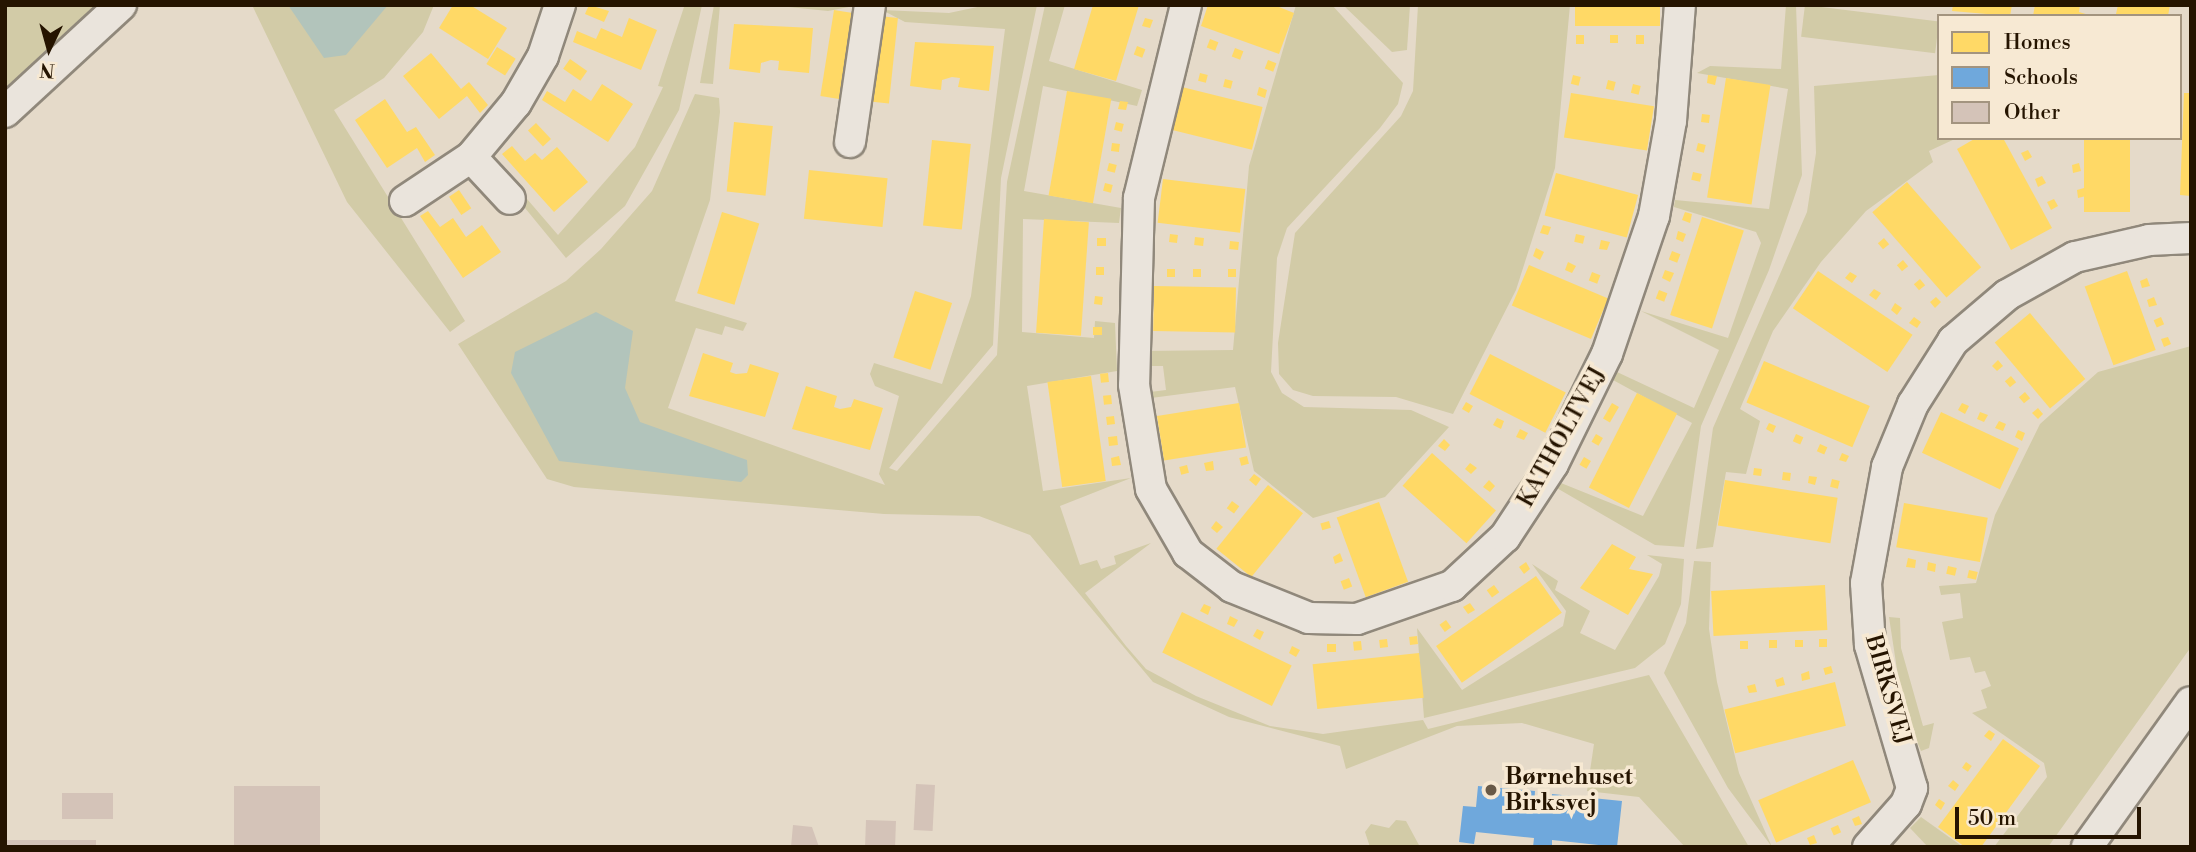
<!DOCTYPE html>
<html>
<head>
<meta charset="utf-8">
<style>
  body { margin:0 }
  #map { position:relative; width:2196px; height:852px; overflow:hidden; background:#e5dac9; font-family:"Libre Bodoni",serif }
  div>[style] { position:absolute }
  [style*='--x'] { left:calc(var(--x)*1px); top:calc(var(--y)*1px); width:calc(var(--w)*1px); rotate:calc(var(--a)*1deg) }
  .green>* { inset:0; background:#d2cba7; transform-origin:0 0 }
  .water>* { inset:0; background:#b2c4bb }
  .homes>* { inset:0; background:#ffd966; transform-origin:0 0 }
  .schools>* { inset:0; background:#6fa8dc }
  .building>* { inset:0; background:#d4c3b8; transform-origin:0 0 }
  .roads { filter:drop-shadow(2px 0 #90887b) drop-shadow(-2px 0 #90887b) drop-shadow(0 2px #90887b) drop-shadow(0 -2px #90887b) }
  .minor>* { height:30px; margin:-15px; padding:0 15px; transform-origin:15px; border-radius:15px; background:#eae4dc }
  .dots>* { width:19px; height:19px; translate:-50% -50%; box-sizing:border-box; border:4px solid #f7e9d3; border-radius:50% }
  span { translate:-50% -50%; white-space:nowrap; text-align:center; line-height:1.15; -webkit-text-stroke:7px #f7e9d3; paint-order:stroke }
  .street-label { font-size:23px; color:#251400 }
  .poi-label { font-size:23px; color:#251400; font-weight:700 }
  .left { translate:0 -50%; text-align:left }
  .frame { position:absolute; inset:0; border:7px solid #251400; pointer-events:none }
  .legend { position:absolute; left:1937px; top:14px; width:245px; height:126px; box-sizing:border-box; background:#f7e9d3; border:2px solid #a3947f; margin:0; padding:9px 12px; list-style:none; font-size:21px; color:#251400 }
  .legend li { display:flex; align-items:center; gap:14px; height:35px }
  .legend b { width:35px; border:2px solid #a3947f }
  .north { position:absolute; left:14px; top:14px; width:70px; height:70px; -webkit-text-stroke:5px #f7e9d3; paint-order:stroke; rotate:185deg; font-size:19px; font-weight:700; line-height:28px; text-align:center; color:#251400 }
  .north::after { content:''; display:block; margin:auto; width:24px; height:32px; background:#251400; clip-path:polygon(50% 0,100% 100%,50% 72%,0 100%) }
  .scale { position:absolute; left:1955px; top:807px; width:186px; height:32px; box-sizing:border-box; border:4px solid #251400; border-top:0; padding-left:9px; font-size:21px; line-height:24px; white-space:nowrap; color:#251400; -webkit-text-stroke:5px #f7e9d3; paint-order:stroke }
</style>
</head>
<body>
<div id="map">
  <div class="green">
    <i style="clip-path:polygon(5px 5px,98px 5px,5px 95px)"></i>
    <i style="clip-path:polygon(252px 5px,434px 5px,423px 32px,384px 78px,334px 110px,465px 321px,450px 332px,347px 202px)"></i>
    <i style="clip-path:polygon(677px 5px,702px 5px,679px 110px,625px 206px,566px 258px,516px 197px,521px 192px,558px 235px,635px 147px,663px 87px,658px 86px,684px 7px)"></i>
    <i style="clip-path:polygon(714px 5px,720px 5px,713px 84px,700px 83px)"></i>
    <i style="clip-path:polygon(769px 5px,845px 5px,854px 6px,828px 11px)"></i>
    <i style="clip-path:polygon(987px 5px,1037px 5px,1001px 178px,993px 345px,889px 468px,897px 471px,997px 355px,1007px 182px,1045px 5px,1065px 5px,1049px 61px,1142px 90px,1137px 106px,1043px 86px,1024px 191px,1121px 208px,1119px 223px,1023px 219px,1022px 332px,1094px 338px,1095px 321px,1115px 323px,1117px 371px,1027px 386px,1043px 491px,1131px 478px,1060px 506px,1080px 565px,1097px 560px,1101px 569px,1116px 564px,1114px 556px,1151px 543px,1085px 593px,1126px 646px,1146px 669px,1196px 696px,1270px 726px,1323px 734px,1423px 720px,1428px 729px,1649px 675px,1749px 847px,1685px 847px,1639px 797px,1587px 791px,1594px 744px,1522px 723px,1457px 726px,1346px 769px,1340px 746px,1229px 717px,1153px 682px,1030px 535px,979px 516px,884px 514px,574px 487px,547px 479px,458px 344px,566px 281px,601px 249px,652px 191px,695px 94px,719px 98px,720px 112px,710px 200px,675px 301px,747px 323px,743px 331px,725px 326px,722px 335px,696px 328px,668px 408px,885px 485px,879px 474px,899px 396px,875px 386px,870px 374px,874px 363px,942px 384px,971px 296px,1005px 29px,905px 22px,882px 10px,949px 13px)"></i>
    <i style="clip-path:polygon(1296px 5px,1332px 5px,1403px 83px,1398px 104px,1380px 128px,1287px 228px,1277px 258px,1271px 372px,1282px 393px,1304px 407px,1411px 410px,1449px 427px,1385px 497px,1313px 518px,1254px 471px,1235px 387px,1151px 398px,1150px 392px,1166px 390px,1163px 366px,1145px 366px,1144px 351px,1233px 350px,1249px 166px)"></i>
    <i style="clip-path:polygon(1343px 5px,1410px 5px,1407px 50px,1392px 52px)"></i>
    <i style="clip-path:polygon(1418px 5px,1570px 5px,1555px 168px,1516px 290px,1453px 414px,1396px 397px,1313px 396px,1293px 390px,1279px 374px,1278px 343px,1295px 233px,1401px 116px,1413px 91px)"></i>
    <i style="clip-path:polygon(1786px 5px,1796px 5px,1802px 175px,1769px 270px,1701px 426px,1684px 547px,1655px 545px,1555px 487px,1556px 481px,1643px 516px,1692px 423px,1613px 380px,1617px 372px,1694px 408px,1719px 350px,1641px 311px,1728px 338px,1761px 243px,1756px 232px,1674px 207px,1675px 200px,1769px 209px,1788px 89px,1697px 73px,1710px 66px,1781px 69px)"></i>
    <i style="left:1805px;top:5px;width:135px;height:32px;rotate:7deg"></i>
    <i style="clip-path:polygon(1939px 75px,1939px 138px,1957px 138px,1929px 151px,1933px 162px,1866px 211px,1821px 262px,1773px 331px,1740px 409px,1760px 421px,1746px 474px,1726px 472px,1713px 547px,1696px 549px,1713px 428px,1807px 212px,1816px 153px,1814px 86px)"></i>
    <i style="clip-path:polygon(2191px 346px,2191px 647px,2048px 847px,1994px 847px,2047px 777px,2044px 763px,1972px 713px,1987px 708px,1981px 690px,1991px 686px,1985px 671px,1975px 673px,1970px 657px,1950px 660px,1942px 622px,1963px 618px,1960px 593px,1941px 595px,1939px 586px,1976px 583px,1995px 515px,2040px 424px,2098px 372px)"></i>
    <i style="clip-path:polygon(1647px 555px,1684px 559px,1681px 604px,1665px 644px,1635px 668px,1424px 718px,1417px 628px,1462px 690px,1563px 626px,1566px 611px,1532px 564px,1558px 581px,1555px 590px,1590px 611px,1580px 633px,1615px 650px,1659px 576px,1662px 564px)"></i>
    <i style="clip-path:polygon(1694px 561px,1711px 562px,1709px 629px,1717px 682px,1739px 773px,1772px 847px,1728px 788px,1664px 673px,1686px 623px)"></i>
    <i style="clip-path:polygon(1889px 617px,1900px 618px,1901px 648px,1923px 726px,1934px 723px,1929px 748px,1921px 751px,1903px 709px)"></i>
    <i style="clip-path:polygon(1921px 817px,1963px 847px,1928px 847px,1910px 828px)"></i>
    <i style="clip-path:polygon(1396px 820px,1406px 821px,1420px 847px,1370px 847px,1365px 832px,1371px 824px,1389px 828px)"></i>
  </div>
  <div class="water">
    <i style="clip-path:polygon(288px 5px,388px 5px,346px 55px,324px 58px)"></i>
    <i style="clip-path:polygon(596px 312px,633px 331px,625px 388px,640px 422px,747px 460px,748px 475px,741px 482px,559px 461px,511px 373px,515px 352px)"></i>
  </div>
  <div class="homes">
    <i style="clip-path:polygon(453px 5px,470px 5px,507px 28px,488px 59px,439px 28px)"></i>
    <i style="clip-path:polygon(589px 5px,609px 11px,604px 22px,585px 14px)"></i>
    <i style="clip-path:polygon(1093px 5px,1139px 5px,1116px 81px,1074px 69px)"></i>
    <i style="clip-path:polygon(1208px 5px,1274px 5px,1294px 13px,1279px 54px,1201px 26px)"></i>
    <i style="left:1575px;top:5px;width:85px;height:21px"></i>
    <i style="clip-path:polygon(1953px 5px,2012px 5px,2010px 16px,1952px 11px)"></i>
    <i style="clip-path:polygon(2035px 5px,2080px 5px,2079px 12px,2092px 16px,2033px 16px)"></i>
    <i style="clip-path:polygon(2118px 5px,2150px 6px,2170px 5px,2168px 16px,2124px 16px,2116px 14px)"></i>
    <i style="left:834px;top:10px;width:19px;height:87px;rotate:9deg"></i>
    <i style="left:879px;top:16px;width:19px;height:86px;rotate:6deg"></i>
    <i style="clip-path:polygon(629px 18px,657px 30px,641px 70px,573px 42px,577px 31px,596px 39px,601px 28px,622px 37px)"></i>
    <i style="clip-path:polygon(1145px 18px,1153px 20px,1150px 28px,1142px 26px)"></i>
    <i style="clip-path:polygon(734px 24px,813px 28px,809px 73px,778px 70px,779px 61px,771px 60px,761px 63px,760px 73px,729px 69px)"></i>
    <i style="left:1584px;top:35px;width:9px;height:8px;rotate:90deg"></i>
    <i style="left:1610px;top:35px;width:8px;height:8px"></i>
    <i style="left:1636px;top:35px;width:8px;height:9px"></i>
    <i style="left:1210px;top:39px;width:9px;height:9px;rotate:21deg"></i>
    <i style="clip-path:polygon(915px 42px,994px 46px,989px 91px,958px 87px,960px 78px,952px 77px,942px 80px,941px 90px,910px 86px)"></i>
    <i style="left:1137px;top:46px;width:9px;height:9px;rotate:21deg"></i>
    <i style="left:497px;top:47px;width:22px;height:20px;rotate:32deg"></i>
    <i style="left:1235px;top:48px;width:9px;height:9px;rotate:21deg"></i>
    <i style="clip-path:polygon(431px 53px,461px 89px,469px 82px,488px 105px,480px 113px,467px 96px,439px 119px,403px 76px)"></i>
    <i style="left:570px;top:59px;width:21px;height:12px;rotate:35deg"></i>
    <i style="left:1268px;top:60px;width:9px;height:9px;rotate:21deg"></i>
    <i style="left:1200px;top:73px;width:8px;height:8px;rotate:14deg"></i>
    <i style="left:1573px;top:75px;width:8px;height:9px;rotate:14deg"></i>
    <i style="clip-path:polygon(1708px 75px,1717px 76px,1715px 85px,1707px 83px)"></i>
    <i style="left:1726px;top:78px;width:45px;height:121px;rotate:9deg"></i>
    <i style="left:1225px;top:79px;width:8px;height:8px;rotate:14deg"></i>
    <i style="left:1608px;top:80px;width:8px;height:9px;rotate:14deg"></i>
    <i style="clip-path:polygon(602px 84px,633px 104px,608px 142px,542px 100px,547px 91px,565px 102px,573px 89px,591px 101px)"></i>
    <i style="left:1633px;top:84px;width:8px;height:9px;rotate:14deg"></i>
    <i style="left:1182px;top:87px;width:83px;height:44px;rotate:14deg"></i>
    <i style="clip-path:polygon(1259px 87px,1267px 90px,1265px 98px,1257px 95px)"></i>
    <i style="left:1067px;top:91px;width:45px;height:106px;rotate:10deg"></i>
    <i style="left:1571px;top:93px;width:84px;height:45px;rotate:9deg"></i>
    <i style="clip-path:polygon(2184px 93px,2191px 93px,2191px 196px,2180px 195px)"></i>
    <i style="clip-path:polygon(385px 99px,407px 132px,416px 127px,435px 155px,425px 162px,417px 148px,387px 168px,355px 120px)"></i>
    <i style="clip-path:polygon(1120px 101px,1128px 102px,1126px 110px,1118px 109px)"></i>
    <i style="left:1702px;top:114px;width:8px;height:8px;rotate:7deg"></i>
    <i style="left:734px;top:122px;width:39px;height:70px;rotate:6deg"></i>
    <i style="left:1116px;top:122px;width:8px;height:8px;rotate:14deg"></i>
    <i style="left:536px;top:123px;width:22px;height:11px;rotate:47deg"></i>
    <i style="clip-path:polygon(1976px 138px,2003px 138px,2052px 228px,2011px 250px,1957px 149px)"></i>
    <i style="left:2084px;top:138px;width:46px;height:74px"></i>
    <i style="left:932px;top:140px;width:39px;height:86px;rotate:6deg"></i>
    <i style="left:1112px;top:143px;width:8px;height:8px;rotate:7deg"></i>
    <i style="left:1698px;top:143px;width:8px;height:8px;rotate:14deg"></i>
    <i style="clip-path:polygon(512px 146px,525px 161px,535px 153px,542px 160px,557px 147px,588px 182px,554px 212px,502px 154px)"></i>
    <i style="clip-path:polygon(2028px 150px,2032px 157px,2025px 161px,2021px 153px)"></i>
    <i style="left:1109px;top:163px;width:8px;height:8px;rotate:14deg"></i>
    <i style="clip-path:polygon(2079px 163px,2081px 171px,2073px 173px,2072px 165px)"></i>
    <i style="left:809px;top:170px;width:79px;height:49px;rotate:6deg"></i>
    <i style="left:1693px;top:172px;width:9px;height:8px;rotate:13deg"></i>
    <i style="left:1556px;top:173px;width:85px;height:44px;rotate:15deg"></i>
    <i style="clip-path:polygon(2042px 176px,2046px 183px,2038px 187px,2035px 179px)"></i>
    <i style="left:1163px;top:179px;width:83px;height:44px;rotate:7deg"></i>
    <i style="left:1907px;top:182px;width:113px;height:46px;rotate:49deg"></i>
    <i style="left:1105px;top:183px;width:8px;height:8px;rotate:14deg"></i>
    <i style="clip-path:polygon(2084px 188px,2086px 196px,2078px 198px,2077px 190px)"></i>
    <i style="left:459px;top:190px;width:22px;height:12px;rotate:56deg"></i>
    <i style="clip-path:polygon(2054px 199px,2058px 206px,2051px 210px,2047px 202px)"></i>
    <i style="clip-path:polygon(428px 211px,440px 227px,453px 218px,466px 237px,482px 225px,501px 252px,463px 278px,420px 216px)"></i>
    <i style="left:722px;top:212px;width:39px;height:85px;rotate:17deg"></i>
    <i style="clip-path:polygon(1685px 212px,1692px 214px,1690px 223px,1682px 220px)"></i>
    <i style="left:1702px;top:217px;width:44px;height:103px;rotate:18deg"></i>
    <i style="left:1044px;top:219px;width:45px;height:114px;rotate:4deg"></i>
    <i style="clip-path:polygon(1543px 225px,1551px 227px,1548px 235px,1540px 233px)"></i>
    <i style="clip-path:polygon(1678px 231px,1686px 234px,1683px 242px,1676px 239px)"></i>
    <i style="left:1170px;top:234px;width:8px;height:8px;rotate:7deg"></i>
    <i style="left:1576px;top:234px;width:9px;height:8px;rotate:13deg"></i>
    <i style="left:1195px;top:237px;width:9px;height:8px;rotate:6deg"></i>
    <i style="left:1097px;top:238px;width:9px;height:8px"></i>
    <i style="left:1884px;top:238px;width:8px;height:8px;rotate:50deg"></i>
    <i style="clip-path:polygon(1601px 240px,1610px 242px,1607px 250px,1599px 249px)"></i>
    <i style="left:1230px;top:241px;width:9px;height:8px;rotate:6deg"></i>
    <i style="clip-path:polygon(1536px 248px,1544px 252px,1540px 260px,1533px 256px)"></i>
    <i style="left:1672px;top:251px;width:9px;height:9px;rotate:21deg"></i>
    <i style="left:1903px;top:260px;width:8px;height:8px;rotate:50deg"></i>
    <i style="clip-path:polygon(1568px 262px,1576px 266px,1572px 273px,1565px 270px)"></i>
    <i style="left:1529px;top:265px;width:86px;height:44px;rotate:23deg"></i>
    <i style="left:1096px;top:267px;width:8px;height:8px"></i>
    <i style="left:1167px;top:269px;width:8px;height:8px"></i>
    <i style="left:1193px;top:269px;width:8px;height:8px"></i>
    <i style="left:1228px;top:269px;width:8px;height:8px"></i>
    <i style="clip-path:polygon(1665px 270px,1674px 273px,1670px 282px,1662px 278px)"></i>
    <i style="left:1818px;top:271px;width:114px;height:45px;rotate:34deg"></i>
    <i style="left:2127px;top:271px;width:84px;height:45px;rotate:70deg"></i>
    <i style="left:1592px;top:272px;width:9px;height:9px;rotate:21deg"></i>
    <i style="clip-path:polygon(1850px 272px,1857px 276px,1852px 283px,1845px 278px)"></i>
    <i style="clip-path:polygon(2147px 278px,2150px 286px,2142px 288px,2140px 281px)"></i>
    <i style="left:1920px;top:279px;width:8px;height:8px;rotate:50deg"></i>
    <i style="left:1154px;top:286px;width:82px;height:45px;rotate:1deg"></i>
    <i style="clip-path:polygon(1874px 289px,1881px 293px,1876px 300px,1869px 295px)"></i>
    <i style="left:1659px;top:290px;width:9px;height:9px;rotate:21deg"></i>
    <i style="left:915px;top:291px;width:39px;height:70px;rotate:18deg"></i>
    <i style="left:1095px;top:296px;width:8px;height:8px;rotate:7deg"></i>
    <i style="clip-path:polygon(1936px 297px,1941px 302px,1935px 308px,1930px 302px)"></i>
    <i style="clip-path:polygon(2154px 297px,2157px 305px,2149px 307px,2147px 300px)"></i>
    <i style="clip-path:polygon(1895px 303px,1902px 308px,1897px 315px,1891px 310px)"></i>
    <i style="left:2030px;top:313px;width:86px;height:46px;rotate:50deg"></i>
    <i style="clip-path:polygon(1914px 317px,1921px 322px,1917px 328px,1909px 323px)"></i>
    <i style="left:2161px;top:317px;width:8px;height:8px;rotate:67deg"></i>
    <i style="left:1093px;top:327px;width:9px;height:8px"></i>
    <i style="clip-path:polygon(2168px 337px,2171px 344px,2164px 347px,2161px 339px)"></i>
    <i style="clip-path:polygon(703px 353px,733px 363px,730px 372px,736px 374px,747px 373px,750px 364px,779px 373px,765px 417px,689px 396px)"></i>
    <i style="left:1490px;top:354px;width:85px;height:45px;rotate:27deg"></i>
    <i style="clip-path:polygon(1998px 360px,2003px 366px,1997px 371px,1992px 366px)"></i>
    <i style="left:1764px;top:361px;width:115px;height:45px;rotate:23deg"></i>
    <i style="left:1108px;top:373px;width:9px;height:8px;rotate:84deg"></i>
    <i style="left:1091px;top:376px;width:106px;height:44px;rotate:82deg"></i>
    <i style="left:2011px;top:376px;width:8px;height:8px;rotate:50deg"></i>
    <i style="clip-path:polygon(806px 386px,837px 396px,834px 407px,840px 409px,851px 407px,854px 399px,883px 408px,870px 450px,792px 429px)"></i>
    <i style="left:2025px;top:392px;width:8px;height:8px;rotate:50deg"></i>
    <i style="left:1637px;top:393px;width:45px;height:106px;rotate:27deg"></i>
    <i style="left:1111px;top:395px;width:9px;height:8px;rotate:84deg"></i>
    <i style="left:1466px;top:402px;width:8px;height:8px;rotate:30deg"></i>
    <i style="left:1239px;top:403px;width:45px;height:83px;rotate:81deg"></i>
    <i style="left:1612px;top:403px;width:8px;height:18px;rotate:30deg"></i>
    <i style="clip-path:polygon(1962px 403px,1969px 406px,1965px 414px,1958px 410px)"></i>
    <i style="clip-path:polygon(2038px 408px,2043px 414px,2038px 419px,2032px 413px)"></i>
    <i style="left:1941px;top:412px;width:86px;height:45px;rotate:25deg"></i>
    <i style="clip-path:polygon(1980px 412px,1988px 415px,1984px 422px,1977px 419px)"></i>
    <i style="left:1114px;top:416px;width:8px;height:8px;rotate:83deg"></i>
    <i style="clip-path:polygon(1497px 418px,1504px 421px,1501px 429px,1493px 425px)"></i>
    <i style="clip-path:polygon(1999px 421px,2006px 424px,2003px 431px,1995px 428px)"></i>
    <i style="clip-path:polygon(1769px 423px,1776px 426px,1773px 433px,1766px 429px)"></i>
    <i style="clip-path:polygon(1520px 429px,1528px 433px,1524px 440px,1516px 437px)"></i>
    <i style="clip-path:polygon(2018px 430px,2025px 433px,2022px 441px,2015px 437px)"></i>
    <i style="left:1596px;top:434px;width:8px;height:9px;rotate:30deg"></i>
    <i style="left:1796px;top:434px;width:8px;height:8px;rotate:23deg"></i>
    <i style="left:1117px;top:436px;width:9px;height:9px;rotate:84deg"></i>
    <i style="clip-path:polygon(1444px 439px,1450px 445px,1445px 451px,1438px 446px)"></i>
    <i style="left:1820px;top:444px;width:8px;height:8px;rotate:23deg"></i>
    <i style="left:1432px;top:453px;width:86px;height:44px;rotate:42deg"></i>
    <i style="clip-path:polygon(1842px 453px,1849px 456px,1846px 462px,1839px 460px)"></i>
    <i style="clip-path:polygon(1119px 456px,1121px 465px,1112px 466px,1111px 458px)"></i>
    <i style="left:1247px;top:456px;width:8px;height:8px;rotate:76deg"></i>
    <i style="left:1584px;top:457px;width:8px;height:9px;rotate:30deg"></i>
    <i style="clip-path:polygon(1213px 461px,1214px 470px,1206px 471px,1204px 463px)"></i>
    <i style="clip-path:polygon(1470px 463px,1477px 468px,1471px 474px,1465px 469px)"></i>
    <i style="left:1187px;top:465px;width:8px;height:8px;rotate:76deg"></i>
    <i style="left:1754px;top:468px;width:8px;height:7px;rotate:7deg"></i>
    <i style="left:1783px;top:472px;width:8px;height:8px;rotate:7deg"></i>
    <i style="clip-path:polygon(1254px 474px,1261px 479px,1256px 486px,1249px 480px)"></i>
    <i style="clip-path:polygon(1809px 476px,1817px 477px,1815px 485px,1808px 483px)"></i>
    <i style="left:1832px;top:479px;width:8px;height:8px;rotate:14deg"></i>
    <i style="clip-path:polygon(1489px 480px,1495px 486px,1490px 492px,1483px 487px)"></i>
    <i style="left:1725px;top:480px;width:114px;height:46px;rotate:9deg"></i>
    <i style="left:1268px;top:485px;width:45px;height:82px;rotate:39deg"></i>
    <i style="left:1232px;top:501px;width:9px;height:9px;rotate:36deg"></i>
    <i style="left:1379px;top:502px;width:85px;height:45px;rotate:70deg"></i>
    <i style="left:1904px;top:503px;width:85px;height:45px;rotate:10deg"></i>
    <i style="clip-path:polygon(1216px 521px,1223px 527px,1217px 533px,1211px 528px)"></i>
    <i style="left:1329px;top:521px;width:7px;height:9px;rotate:74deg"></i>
    <i style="clip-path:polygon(1612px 544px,1636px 557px,1629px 569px,1653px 574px,1628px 615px,1580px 588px)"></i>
    <i style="clip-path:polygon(1340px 553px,1343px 561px,1335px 564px,1333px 557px)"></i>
    <i style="clip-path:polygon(1908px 558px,1916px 560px,1915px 568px,1906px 567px)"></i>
    <i style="clip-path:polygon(1526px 562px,1530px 569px,1524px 574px,1519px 567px)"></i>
    <i style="clip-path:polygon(1928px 562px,1936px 564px,1935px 572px,1927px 570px)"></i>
    <i style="left:1948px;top:566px;width:9px;height:8px;rotate:13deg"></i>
    <i style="left:1969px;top:570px;width:9px;height:8px;rotate:13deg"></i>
    <i style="left:1536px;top:576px;width:45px;height:122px;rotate:55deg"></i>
    <i style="left:1349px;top:578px;width:9px;height:9px;rotate:69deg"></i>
    <i style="left:1494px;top:585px;width:9px;height:9px;rotate:54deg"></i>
    <i style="left:1825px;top:585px;width:45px;height:114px;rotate:87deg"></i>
    <i style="clip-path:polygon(1470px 603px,1475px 610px,1468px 614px,1463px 607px)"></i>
    <i style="clip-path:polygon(1204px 604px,1211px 607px,1208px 615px,1200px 611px)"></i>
    <i style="left:1182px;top:612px;width:122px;height:45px;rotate:26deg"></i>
    <i style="clip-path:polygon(1230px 616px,1238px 620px,1234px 627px,1227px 624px)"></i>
    <i style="left:1446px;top:620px;width:9px;height:8px;rotate:54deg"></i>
    <i style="clip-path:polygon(1257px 629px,1264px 632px,1260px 640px,1253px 636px)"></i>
    <i style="left:1417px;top:636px;width:8px;height:8px;rotate:83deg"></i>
    <i style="left:1387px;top:639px;width:8px;height:8px;rotate:83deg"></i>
    <i style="left:1819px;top:639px;width:8px;height:8px"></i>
    <i style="left:1777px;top:640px;width:8px;height:8px;rotate:90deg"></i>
    <i style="left:1795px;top:640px;width:8px;height:7px"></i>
    <i style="left:1361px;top:641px;width:9px;height:8px;rotate:84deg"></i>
    <i style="left:1748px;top:641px;width:8px;height:8px;rotate:90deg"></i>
    <i style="left:1336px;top:644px;width:8px;height:9px;rotate:90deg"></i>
    <i style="clip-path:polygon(1292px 646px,1300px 650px,1296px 657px,1289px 653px)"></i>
    <i style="left:1419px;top:653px;width:45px;height:107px;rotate:84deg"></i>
    <i style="left:1831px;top:666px;width:7px;height:8px;rotate:74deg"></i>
    <i style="clip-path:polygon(1809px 671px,1810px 679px,1802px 681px,1801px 674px)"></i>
    <i style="clip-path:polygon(1783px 677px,1785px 685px,1777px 687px,1775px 680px)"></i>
    <i style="left:1835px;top:682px;width:45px;height:114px;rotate:76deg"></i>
    <i style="clip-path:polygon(1755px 684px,1757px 692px,1749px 693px,1747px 686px)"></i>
    <i style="clip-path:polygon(1989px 730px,1995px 734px,1991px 741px,1984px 736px)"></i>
    <i style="clip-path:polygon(2003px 739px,2040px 766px,1981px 847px,1965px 847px,1938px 827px)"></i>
    <i style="left:1853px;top:760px;width:46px;height:103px;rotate:67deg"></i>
    <i style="left:1966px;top:762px;width:7px;height:7px;rotate:34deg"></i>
    <i style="clip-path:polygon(1953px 780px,1959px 785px,1955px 791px,1948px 786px)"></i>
    <i style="clip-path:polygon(1939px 799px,1945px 803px,1941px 810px,1935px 805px)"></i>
    <i style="clip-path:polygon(1859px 816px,1862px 824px,1855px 826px,1852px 819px)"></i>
    <i style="left:1838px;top:825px;width:8px;height:8px;rotate:67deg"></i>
    <i style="clip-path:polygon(1814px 835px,1817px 843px,1810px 845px,1807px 838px)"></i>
  </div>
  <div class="schools">
    <i style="clip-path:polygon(1478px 786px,1535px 791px,1534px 807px,1551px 808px,1552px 794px,1622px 801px,1617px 847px,1552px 840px,1552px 847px,1533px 847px,1534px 838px,1476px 832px,1474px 844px,1459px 842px,1463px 806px,1476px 807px)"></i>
  </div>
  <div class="building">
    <i style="left:916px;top:784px;width:19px;height:46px;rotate:3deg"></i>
    <i style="left:234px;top:786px;width:86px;height:61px"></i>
    <i style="left:62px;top:793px;width:51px;height:26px"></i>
    <i style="left:866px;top:820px;width:30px;height:27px;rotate:2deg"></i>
    <i style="clip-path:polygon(793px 825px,812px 827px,819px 847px,791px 847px)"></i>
    <i style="left:5px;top:840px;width:91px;height:7px"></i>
  </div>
  <div class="roads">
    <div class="minor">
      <i style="--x:1186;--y:5;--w:199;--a:103.7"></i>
      <i style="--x:1139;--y:198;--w:187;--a:91.5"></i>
      <i style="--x:1134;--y:385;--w:105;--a:80.7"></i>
      <i style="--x:1151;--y:489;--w:74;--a:60"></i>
      <i style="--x:1188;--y:553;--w:56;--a:37.7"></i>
      <i style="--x:1232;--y:587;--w:83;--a:21.9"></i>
      <i style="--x:1309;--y:618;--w:48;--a:1.2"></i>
      <i style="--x:1357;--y:619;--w:101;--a:-19.2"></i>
      <i style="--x:1452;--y:586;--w:72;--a:-42.8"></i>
      <i style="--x:1505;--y:537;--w:87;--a:-56.7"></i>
      <i style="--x:1553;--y:464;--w:123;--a:-63.9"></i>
      <i style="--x:1607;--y:354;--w:146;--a:-71.2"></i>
      <i style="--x:1654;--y:216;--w:97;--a:-79.9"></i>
      <i style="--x:1671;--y:121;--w:116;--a:-85.6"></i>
      <i style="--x:5;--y:112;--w:158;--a:-42.7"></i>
      <i style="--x:850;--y:142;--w:138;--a:-81.7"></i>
      <i style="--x:471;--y:157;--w:57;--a:47.1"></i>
      <i style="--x:405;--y:201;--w:79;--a:-33.7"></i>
      <i style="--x:471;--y:157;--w:70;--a:-50.2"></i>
      <i style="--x:516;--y:103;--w:54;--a:-60.1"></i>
      <i style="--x:543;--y:56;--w:54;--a:-71.6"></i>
      <i style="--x:1868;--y:847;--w:57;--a:-48.5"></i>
      <i style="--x:1906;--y:804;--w:17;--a:-69"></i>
      <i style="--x:1912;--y:788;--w:149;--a:-106.4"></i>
      <i style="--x:1870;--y:645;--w:62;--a:-93.7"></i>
      <i style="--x:1866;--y:583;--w:118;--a:-79.7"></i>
      <i style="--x:1887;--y:467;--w:68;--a:-67.6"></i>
      <i style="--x:1913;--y:404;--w:75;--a:-57.6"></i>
      <i style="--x:1953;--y:341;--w:71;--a:-40.4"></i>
      <i style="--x:2007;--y:295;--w:78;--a:-29.2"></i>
      <i style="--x:2075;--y:257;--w:76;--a:-12.9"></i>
      <i style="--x:2149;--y:240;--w:42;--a:-2.7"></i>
      <i style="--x:2087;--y:847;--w:178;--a:-54.4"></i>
    </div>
  </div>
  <div class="dots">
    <i style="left:1491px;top:790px;background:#685946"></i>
  </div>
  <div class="street-label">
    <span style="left:1562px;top:437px;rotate:-61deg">KATHOLTVEJ</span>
    <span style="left:1888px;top:690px;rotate:74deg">BIRKSVEJ</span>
  </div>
  <div class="poi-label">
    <span class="left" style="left:1505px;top:790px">Børnehuset<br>Birksvej</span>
  </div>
  <div class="frame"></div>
  <ul class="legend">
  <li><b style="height:19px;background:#ffd966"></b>Homes</li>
  <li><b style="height:19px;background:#6fa8dc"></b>Schools</li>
  <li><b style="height:19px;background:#d4c3b8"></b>Other</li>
  </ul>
  <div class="north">N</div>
  <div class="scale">50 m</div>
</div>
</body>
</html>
